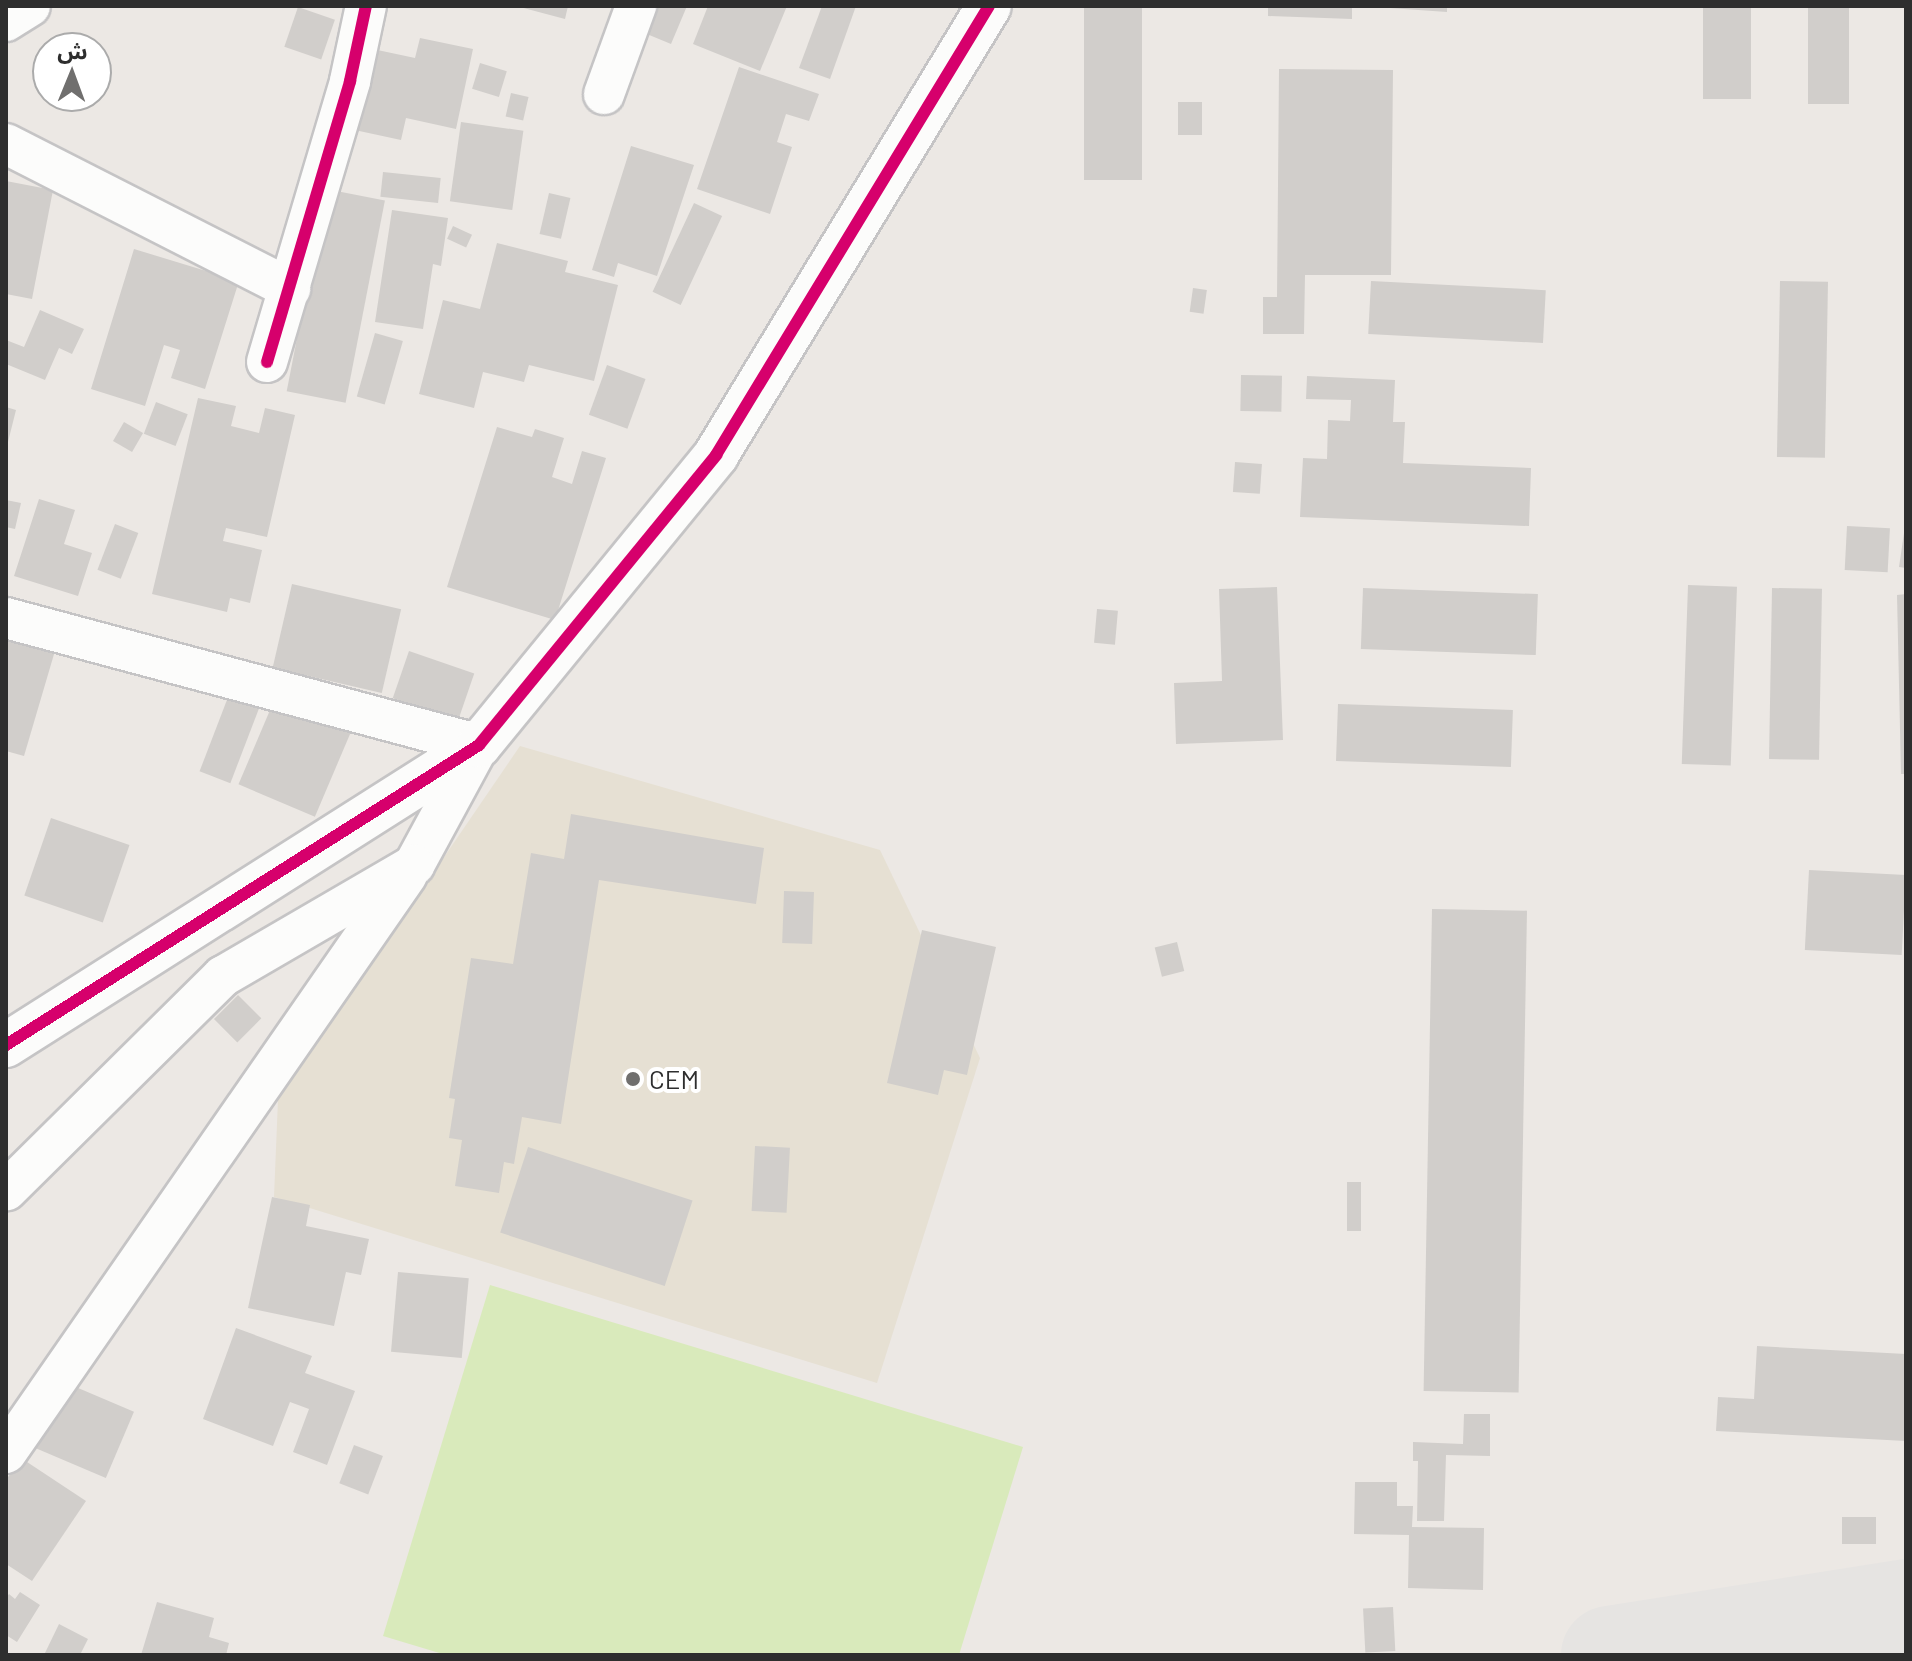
<!DOCTYPE html>
<html>
<head>
<meta charset="utf-8">
<style>
  body { margin:0 }
  #map { position:relative; width:1912px; height:1661px; overflow:hidden; background:#ece8e4; font-family:Barlow,"Noto Sans Arabic",sans-serif }
  div>[style] { position:absolute }
  [style*='--x'] { left:calc(var(--x)*1px); top:calc(var(--y)*1px); width:calc(var(--w)*1px); rotate:calc(var(--a)*1deg) }
  .education>* { inset:0; background:#e6e0d3 }
  .pitch>* { inset:0; background:#d9eabb }
  .taxiway>* { height:98px; margin:-49px; padding:0 49px; transform-origin:49px; border-radius:49px; background:#e6e4e2 }
  .building>* { inset:0; background:#d1cecb; transform-origin:0 0 }
  .roads { filter:drop-shadow(2px 0 #c5c4c5) drop-shadow(-2px 0 #c5c4c5) drop-shadow(0 2px #c5c4c5) drop-shadow(0 -2px #c5c4c5) }
  .street>* { height:40px; margin:-20px; padding:0 20px; transform-origin:20px; border-radius:20px; background:#fcfcfb }
  .secondary>* { height:44px; margin:-22px; padding:0 22px; transform-origin:22px; border-radius:22px; background:#fcfcfb }
  .cycleway>* { height:12px; margin:-6px; padding:0 6px; transform-origin:6px; border-radius:6px; background:#d6006c }
  .dots>* { width:22px; height:22px; translate:-50% -50%; box-sizing:border-box; border:4px solid #fff; border-radius:50% }
  span { translate:-50% -50%; white-space:nowrap; text-align:center; line-height:1.15; -webkit-text-stroke:8px #fff; paint-order:stroke }
  .poi-label { font-size:26px; color:#2e2e2e }
  .left { translate:0 -50%; text-align:left }
  .frame { position:absolute; inset:0; border:8px solid #2e2e2e; pointer-events:none }
  .north { position:absolute; left:32px; top:32px; width:80px; height:80px; box-sizing:border-box; background:#fff; border:2px solid #ababab; border-radius:50%; rotate:1deg; font-size:22px; font-weight:700; line-height:32px; text-align:center; color:#2e2e2e }
  .north::after { content:''; display:block; margin:auto; width:28px; height:36px; background:#706f6e; clip-path:polygon(50% 0,100% 100%,50% 72%,0 100%) }
</style>
</head>
<body>
<div id="map">
  <div class="education">
    <i style="clip-path:polygon(520px 746px,880px 850px,980px 1058px,877px 1383px,274px 1197px,278px 1100px)"></i>
  </div>
  <div class="pitch">
    <i style="clip-path:polygon(490px 1285px,1023px 1447px,959px 1655px,446px 1655px,383px 1636px)"></i>
  </div>
  <div class="taxiway">
    <i style="--x:1610;--y:1655;--w:300;--a:-9"></i>
  </div>
  <div class="building">
    <i style="clip-path:polygon(516px 6px,568px 6px,565px 19px)"></i>
    <i style="clip-path:polygon(653px 6px,687px 6px,671px 44px,642px 32px)"></i>
    <i style="clip-path:polygon(708px 6px,787px 6px,760px 71px,693px 44px)"></i>
    <i style="clip-path:polygon(822px 6px,856px 6px,830px 79px,799px 68px)"></i>
    <i style="left:1084px;top:6px;width:58px;height:174px"></i>
    <i style="clip-path:polygon(1268px 6px,1352px 6px,1352px 19px,1268px 16px)"></i>
    <i style="clip-path:polygon(1361px 6px,1447px 6px,1447px 12px)"></i>
    <i style="left:1703px;top:6px;width:48px;height:93px"></i>
    <i style="left:1808px;top:6px;width:41px;height:98px"></i>
    <i style="left:298px;top:7px;width:39px;height:42px;rotate:19deg"></i>
    <i style="clip-path:polygon(420px 38px,473px 49px,456px 129px,406px 118px,401px 140px,350px 129px,368px 48px,415px 58px)"></i>
    <i style="left:480px;top:63px;width:28px;height:27px;rotate:17deg"></i>
    <i style="clip-path:polygon(739px 67px,819px 94px,809px 121px,786px 114px,777px 142px,792px 147px,770px 214px,697px 189px)"></i>
    <i style="clip-path:polygon(1279px 69px,1393px 70px,1391px 275px,1305px 275px,1304px 334px,1263px 334px,1263px 297px,1277px 297px)"></i>
    <i style="left:511px;top:93px;width:18px;height:24px;rotate:13deg"></i>
    <i style="left:1178px;top:102px;width:24px;height:33px"></i>
    <i style="left:461px;top:122px;width:63px;height:80px;rotate:8deg"></i>
    <i style="clip-path:polygon(631px 146px,694px 165px,657px 276px,618px 263px,614px 277px,592px 270px)"></i>
    <i style="left:383px;top:172px;width:58px;height:25px;rotate:6deg"></i>
    <i style="clip-path:polygon(6px 181px,53px 190px,32px 299px,6px 294px)"></i>
    <i style="left:326px;top:189px;width:60px;height:206px;rotate:11deg"></i>
    <i style="left:549px;top:193px;width:22px;height:42px;rotate:13deg"></i>
    <i style="left:694px;top:203px;width:31px;height:98px;rotate:25deg"></i>
    <i style="clip-path:polygon(392px 210px,448px 218px,441px 266px,433px 264px,423px 329px,375px 322px)"></i>
    <i style="left:453px;top:226px;width:21px;height:14px;rotate:25deg"></i>
    <i style="clip-path:polygon(497px 243px,568px 261px,565px 272px,618px 285px,594px 381px,529px 365px,524px 382px,483px 372px,474px 408px,419px 394px,443px 300px,480px 309px)"></i>
    <i style="clip-path:polygon(134px 249px,239px 281px,205px 389px,171px 378px,180px 350px,164px 345px,145px 406px,91px 389px)"></i>
    <i style="left:1371px;top:281px;width:175px;height:53px;rotate:3deg"></i>
    <i style="left:1780px;top:281px;width:48px;height:176px;rotate:1deg"></i>
    <i style="left:1193px;top:288px;width:14px;height:24px;rotate:8deg"></i>
    <i style="clip-path:polygon(40px 310px,84px 329px,72px 354px,59px 348px,45px 380px,6px 364px,6px 340px,24px 347px)"></i>
    <i style="left:375px;top:333px;width:29px;height:66px;rotate:16deg"></i>
    <i style="left:607px;top:365px;width:41px;height:53px;rotate:20deg"></i>
    <i style="left:1241px;top:375px;width:41px;height:36px;rotate:1deg"></i>
    <i style="clip-path:polygon(1307px 376px,1395px 380px,1393px 422px,1405px 422px,1403px 463px,1531px 468px,1529px 526px,1300px 517px,1303px 458px,1327px 459px,1328px 420px,1350px 421px,1351px 400px,1306px 399px)"></i>
    <i style="clip-path:polygon(198px 398px,236px 406px,231px 426px,259px 433px,265px 408px,295px 415px,267px 537px,226px 528px,223px 541px,262px 550px,250px 603px,230px 598px,227px 612px,152px 594px)"></i>
    <i style="left:156px;top:402px;width:34px;height:34px;rotate:21deg"></i>
    <i style="clip-path:polygon(6px 407px,16px 410px,7px 446px,6px 446px)"></i>
    <i style="left:124px;top:422px;width:22px;height:22px;rotate:30deg"></i>
    <i style="clip-path:polygon(497px 427px,532px 437px,535px 429px,564px 438px,552px 477px,572px 484px,582px 451px,606px 458px,555px 620px,447px 587px)"></i>
    <i style="left:1235px;top:462px;width:27px;height:30px;rotate:4deg"></i>
    <i style="clip-path:polygon(39px 499px,75px 510px,64px 544px,92px 553px,78px 596px,14px 576px)"></i>
    <i style="clip-path:polygon(6px 500px,21px 503px,15px 529px,6px 527px)"></i>
    <i style="left:115px;top:524px;width:25px;height:49px;rotate:21deg"></i>
    <i style="left:1847px;top:526px;width:43px;height:44px;rotate:3deg"></i>
    <i style="clip-path:polygon(1904px 533px,1906px 533px,1906px 568px,1899px 567px)"></i>
    <i style="left:292px;top:584px;width:112px;height:86px;rotate:13deg"></i>
    <i style="left:1688px;top:585px;width:49px;height:179px;rotate:2deg"></i>
    <i style="clip-path:polygon(1277px 587px,1283px 740px,1176px 744px,1174px 683px,1222px 681px,1219px 589px)"></i>
    <i style="left:1363px;top:588px;width:175px;height:61px;rotate:2deg"></i>
    <i style="left:1772px;top:588px;width:50px;height:171px;rotate:1deg"></i>
    <i style="clip-path:polygon(1906px 594px,1906px 774px,1901px 774px,1897px 595px)"></i>
    <i style="left:1097px;top:609px;width:21px;height:34px;rotate:5deg"></i>
    <i style="clip-path:polygon(6px 629px,57px 644px,24px 756px,6px 751px)"></i>
    <i style="left:409px;top:651px;width:69px;height:50px;rotate:19deg"></i>
    <i style="left:230px;top:692px;width:33px;height:85px;rotate:21deg"></i>
    <i style="left:276px;top:696px;width:83px;height:96px;rotate:23deg"></i>
    <i style="left:1338px;top:704px;width:175px;height:57px;rotate:2deg"></i>
    <i style="clip-path:polygon(571px 814px,764px 848px,756px 904px,599px 880px,561px 1124px,522px 1117px,514px 1164px,504px 1162px,499px 1193px,455px 1186px,462px 1140px,449px 1138px,455px 1099px,449px 1098px,471px 958px,513px 964px,531px 853px,564px 859px)"></i>
    <i style="left:51px;top:818px;width:83px;height:82px;rotate:19deg"></i>
    <i style="left:1809px;top:870px;width:97px;height:80px;rotate:3deg"></i>
    <i style="left:784px;top:891px;width:30px;height:52px;rotate:2deg"></i>
    <i style="left:1432px;top:909px;width:95px;height:482px;rotate:1deg"></i>
    <i style="clip-path:polygon(922px 930px,996px 947px,967px 1075px,944px 1070px,938px 1095px,887px 1083px)"></i>
    <i style="left:1177px;top:942px;width:30px;height:23px;rotate:76deg"></i>
    <i style="left:238px;top:995px;width:33px;height:34px;rotate:45deg"></i>
    <i style="left:755px;top:1146px;width:35px;height:65px;rotate:3deg"></i>
    <i style="left:528px;top:1147px;width:173px;height:90px;rotate:18deg"></i>
    <i style="left:1347px;top:1182px;width:14px;height:49px"></i>
    <i style="clip-path:polygon(272px 1197px,310px 1205px,306px 1226px,369px 1239px,361px 1275px,346px 1272px,334px 1326px,248px 1308px)"></i>
    <i style="left:398px;top:1272px;width:71px;height:80px;rotate:5deg"></i>
    <i style="clip-path:polygon(236px 1328px,312px 1356px,305px 1373px,355px 1391px,327px 1465px,293px 1452px,309px 1409px,290px 1402px,273px 1446px,203px 1419px)"></i>
    <i style="clip-path:polygon(1757px 1346px,1906px 1354px,1906px 1441px,1716px 1431px,1718px 1397px,1754px 1399px)"></i>
    <i style="left:64px;top:1382px;width:76px;height:72px;rotate:23deg"></i>
    <i style="clip-path:polygon(1464px 1414px,1490px 1414px,1490px 1456px,1446px 1455px,1444px 1521px,1417px 1521px,1418px 1461px,1413px 1461px,1413px 1442px,1463px 1444px)"></i>
    <i style="left:354px;top:1445px;width:31px;height:41px;rotate:21deg"></i>
    <i style="clip-path:polygon(21px 1458px,86px 1501px,32px 1581px,6px 1564px,6px 1480px)"></i>
    <i style="clip-path:polygon(1355px 1482px,1397px 1482px,1397px 1506px,1413px 1506px,1412px 1527px,1484px 1528px,1483px 1590px,1408px 1588px,1409px 1535px,1354px 1534px)"></i>
    <i style="left:1842px;top:1517px;width:34px;height:27px"></i>
    <i style="clip-path:polygon(20px 1592px,40px 1605px,17px 1642px,6px 1635px,6px 1598px,9px 1594px,15px 1599px)"></i>
    <i style="clip-path:polygon(157px 1602px,214px 1618px,209px 1637px,229px 1643px,226px 1655px,141px 1655px)"></i>
    <i style="left:1393px;top:1607px;width:44px;height:30px;rotate:87deg"></i>
    <i style="clip-path:polygon(59px 1624px,88px 1639px,80px 1655px,44px 1655px)"></i>
  </div>
  <div class="roads">
    <div class="street">
      <i style="--x:6;--y:21;--w:28;--a:-32"></i>
      <i style="--x:604;--y:94;--w:94;--a:-70"></i>
      <i style="--x:6;--y:144;--w:319;--a:27"></i>
      <i style="--x:267;--y:362;--w:293;--a:-73.5"></i>
      <i style="--x:350;--y:81;--w:77;--a:-78"></i>
      <i style="--x:6;--y:618;--w:490;--a:15"></i>
      <i style="--x:479;--y:745;--w:136;--a:118.4"></i>
      <i style="--x:414;--y:865;--w:221;--a:149.8"></i>
      <i style="--x:223;--y:976;--w:305;--a:135.3"></i>
      <i style="--x:6;--y:1453;--w:703;--a:-55.25"></i>
    </div>
    <div class="secondary">
      <i style="--x:6;--y:1045;--w:560;--a:-32.38"></i>
      <i style="--x:479;--y:745;--w:375;--a:-50.7"></i>
      <i style="--x:716;--y:455;--w:525;--a:-58.7"></i>
    </div>
  </div>
  <div class="cycleway">
    <i style="--x:267;--y:362;--w:293;--a:-73.5"></i>
    <i style="--x:350;--y:81;--w:77;--a:-78"></i>
    <i style="--x:6;--y:1045;--w:560;--a:-32.38"></i>
    <i style="--x:479;--y:745;--w:375;--a:-50.7"></i>
    <i style="--x:716;--y:455;--w:525;--a:-58.7"></i>
  </div>
  <div class="dots">
    <i style="left:633px;top:1079px;background:#706f6e"></i>
  </div>
  <div class="poi-label">
    <span class="left" style="left:649px;top:1079px">CEM</span>
  </div>
  <div class="frame"></div>
  <div class="north">ش</div>
</div>
</body>
</html>
